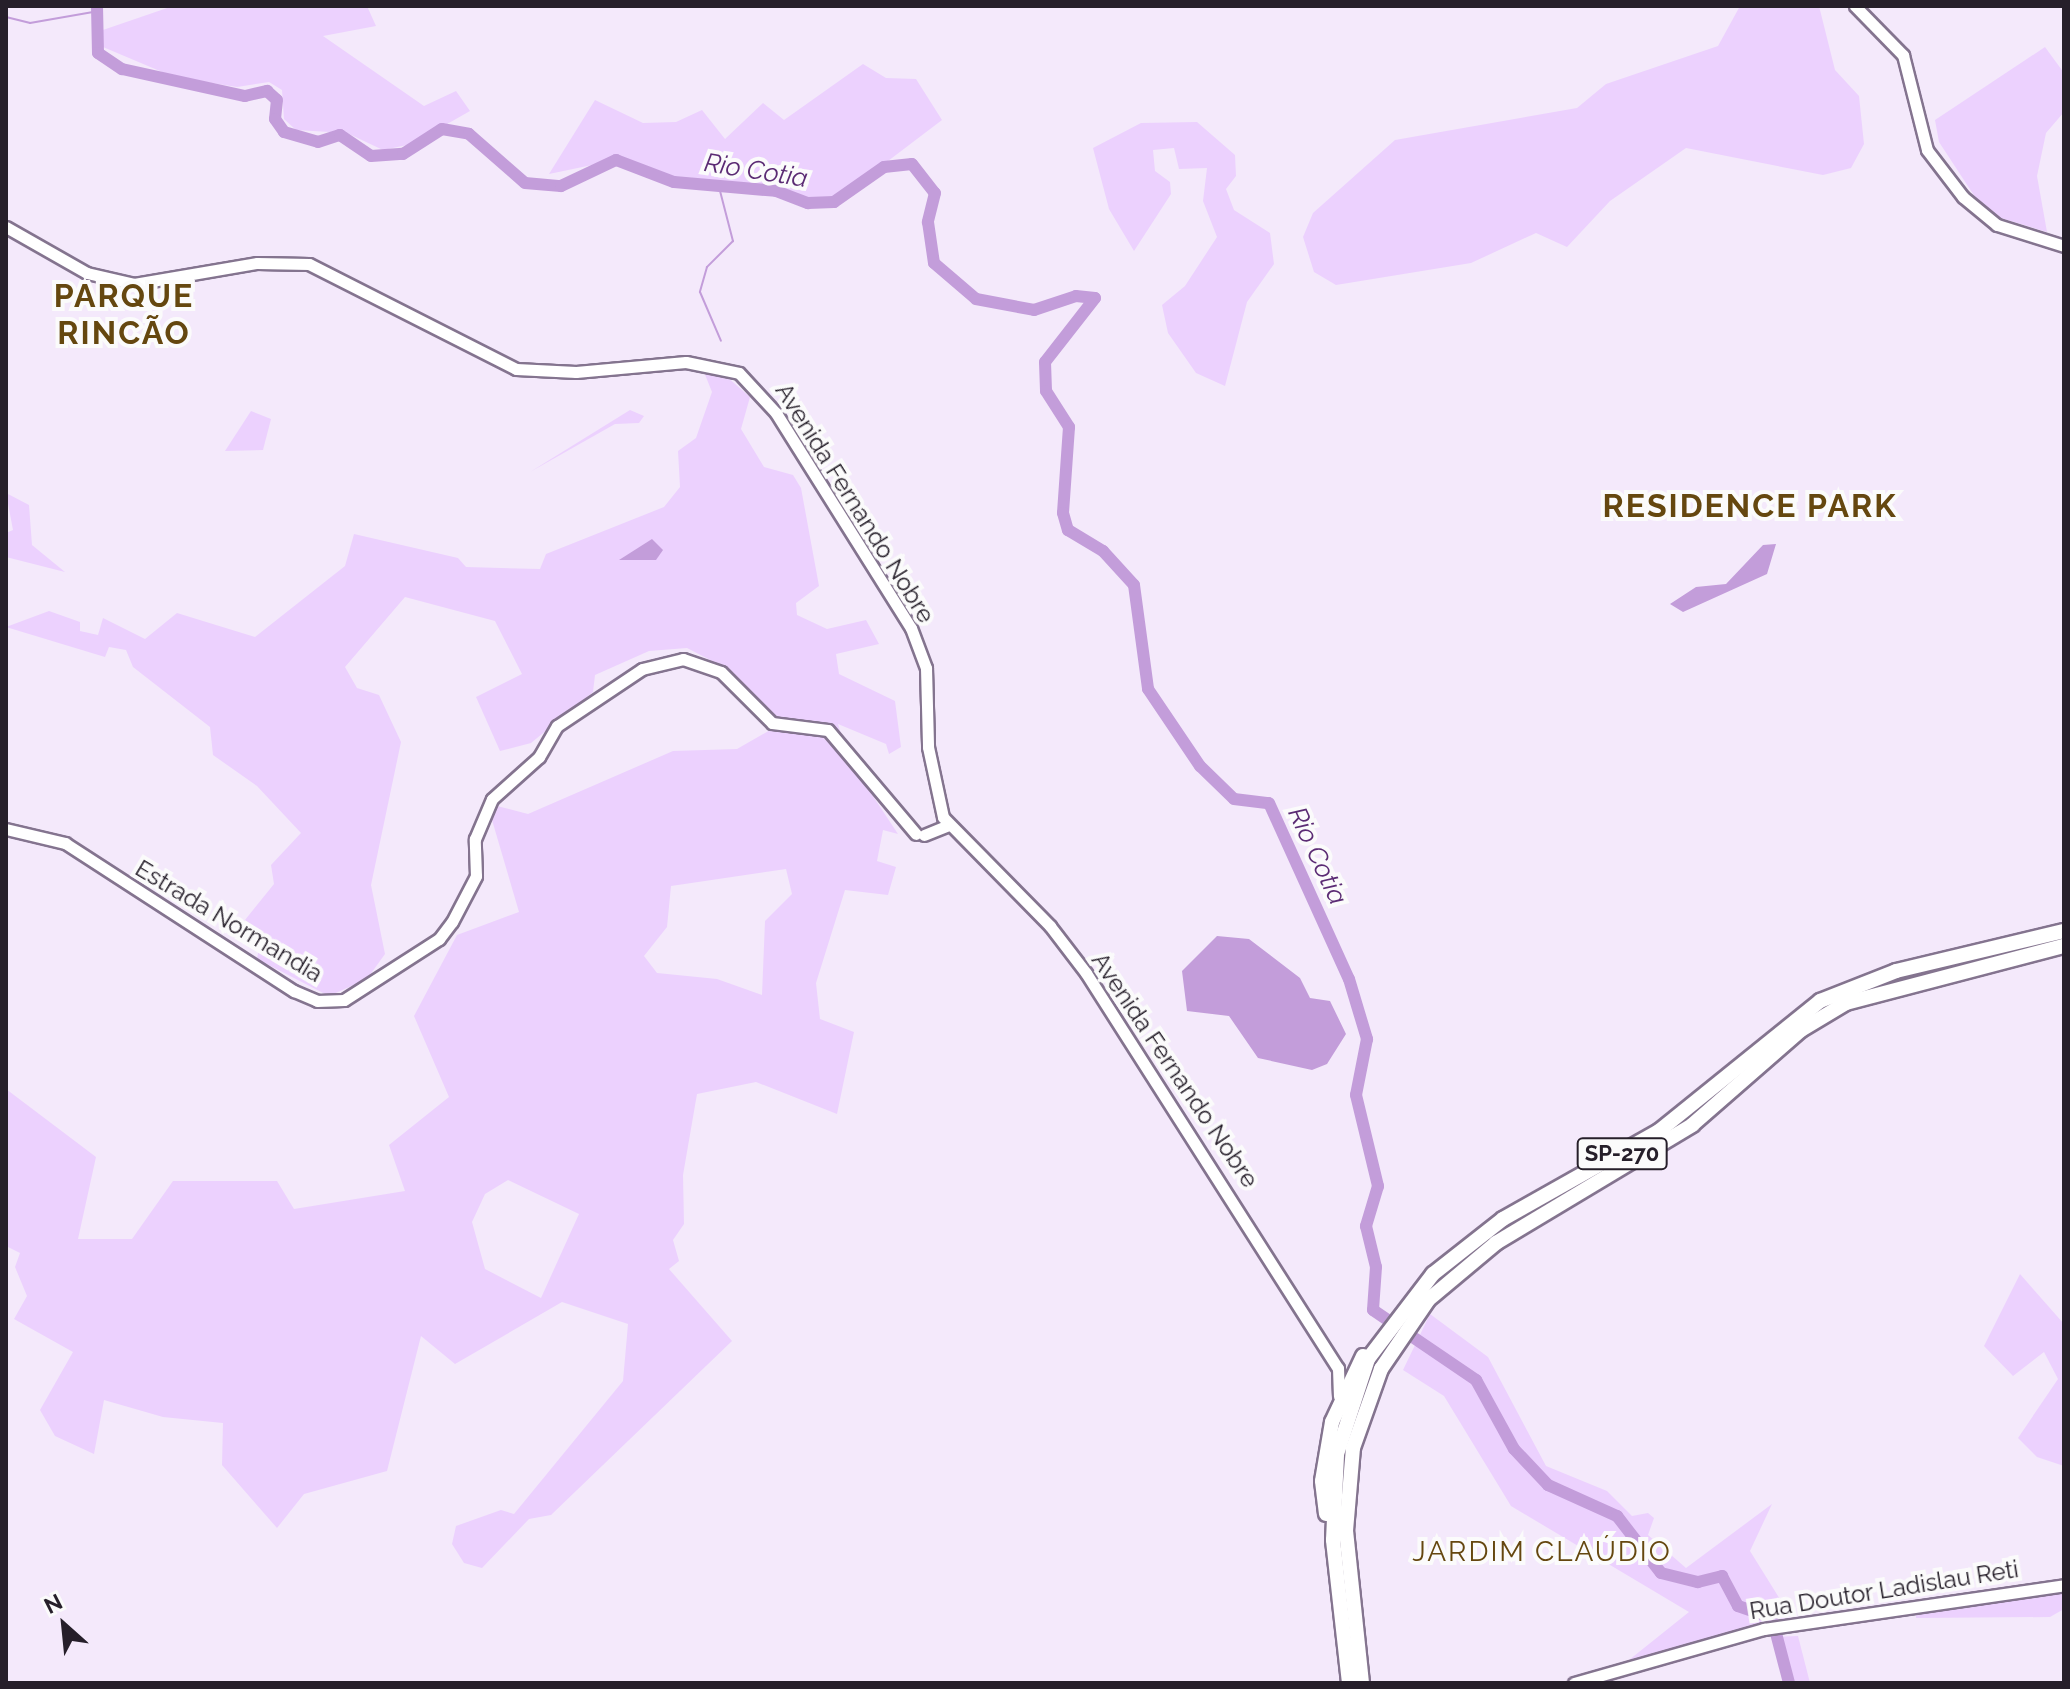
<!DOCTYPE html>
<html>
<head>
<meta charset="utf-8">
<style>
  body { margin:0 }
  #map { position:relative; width:2070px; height:1689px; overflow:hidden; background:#f4e9fb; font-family:Raleway,sans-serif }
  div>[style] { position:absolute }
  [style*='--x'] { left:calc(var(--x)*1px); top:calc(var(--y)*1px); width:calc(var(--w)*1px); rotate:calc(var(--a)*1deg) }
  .green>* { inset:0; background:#ecd1fe }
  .water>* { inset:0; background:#c39dda }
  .stream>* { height:2px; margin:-1px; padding:0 1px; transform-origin:1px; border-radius:1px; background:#c39dda }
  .river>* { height:12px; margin:-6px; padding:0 6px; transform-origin:6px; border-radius:6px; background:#c39dda }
  .roads { filter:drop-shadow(2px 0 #84748f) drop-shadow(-2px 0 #84748f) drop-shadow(0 2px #84748f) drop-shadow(0 -2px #84748f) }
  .secondary>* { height:11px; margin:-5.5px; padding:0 5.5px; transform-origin:5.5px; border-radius:5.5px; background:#fff }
  .highway>* { height:14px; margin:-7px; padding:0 7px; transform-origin:7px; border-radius:7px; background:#fff }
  span { translate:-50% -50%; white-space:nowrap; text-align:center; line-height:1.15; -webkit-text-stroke:8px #fbfbfb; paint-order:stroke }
  .shield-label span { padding:2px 6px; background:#fbfbfb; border:2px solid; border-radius:6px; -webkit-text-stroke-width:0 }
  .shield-label { font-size:22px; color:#261f2a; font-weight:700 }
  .street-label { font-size:24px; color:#261f2a }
  .water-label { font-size:26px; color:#5b2b74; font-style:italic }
  .quarter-label { font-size:28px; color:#65470f; letter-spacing:2px }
  .district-label { font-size:32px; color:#65470f; font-weight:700; letter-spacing:2px }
  .frame { position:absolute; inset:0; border:8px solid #261f2a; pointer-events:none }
  .north { position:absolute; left:24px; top:1585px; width:80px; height:80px; -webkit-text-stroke:6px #fbfbfb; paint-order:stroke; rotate:333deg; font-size:22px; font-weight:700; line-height:32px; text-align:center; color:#261f2a }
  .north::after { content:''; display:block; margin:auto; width:28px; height:36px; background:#261f2a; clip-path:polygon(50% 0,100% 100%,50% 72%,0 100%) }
</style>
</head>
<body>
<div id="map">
  <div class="green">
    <i style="clip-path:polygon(173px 6px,367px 6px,376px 26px,323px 36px,424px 106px,456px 91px,470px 111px,412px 144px,383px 150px,347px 133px,296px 130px,284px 119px,282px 90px,269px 82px,237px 87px,174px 77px,103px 47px,100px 31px)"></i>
    <i style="clip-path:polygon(1740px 6px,1819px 6px,1835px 70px,1859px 96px,1864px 144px,1851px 168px,1823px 175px,1686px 148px,1610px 201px,1567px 247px,1536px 233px,1471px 263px,1336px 285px,1314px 272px,1303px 237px,1313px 213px,1395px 140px,1577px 108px,1606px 84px,1718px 46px)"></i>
    <i style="clip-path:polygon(2045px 47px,2064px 73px,2064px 112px,2046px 133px,2037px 176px,2047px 232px,1997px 217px,1977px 200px,1939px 142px,1935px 120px)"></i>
    <i style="clip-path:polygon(863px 64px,886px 78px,916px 79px,942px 120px,834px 202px,674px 182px,616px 160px,549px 174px,595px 100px,643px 123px,676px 122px,702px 110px,725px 139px,763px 103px,784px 120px)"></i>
    <i style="clip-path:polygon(1197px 122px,1235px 155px,1236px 176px,1226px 189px,1234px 210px,1270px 233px,1274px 264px,1247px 302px,1225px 386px,1196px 373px,1168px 333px,1162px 305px,1185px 286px,1217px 237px,1203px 201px,1207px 168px,1179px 169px,1174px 148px,1153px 150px,1155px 171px,1170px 182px,1171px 194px,1134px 251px,1109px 209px,1093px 148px,1141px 123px)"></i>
    <i style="clip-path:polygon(evenodd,704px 372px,727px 377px,750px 397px,741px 429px,764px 467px,793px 475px,801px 488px,819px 586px,796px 603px,797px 615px,827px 629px,866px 620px,879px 644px,836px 654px,839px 674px,895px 701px,901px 747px,889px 754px,886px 744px,838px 724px,849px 760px,898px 834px,883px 830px,877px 861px,896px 867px,888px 895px,845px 890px,816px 983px,820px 1019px,854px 1032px,837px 1114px,756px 1082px,697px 1094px,683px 1175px,684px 1224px,673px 1240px,679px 1261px,669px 1269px,732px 1341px,551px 1515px,529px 1519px,482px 1568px,464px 1563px,452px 1544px,456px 1526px,501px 1510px,514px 1514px,623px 1381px,628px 1324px,562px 1302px,455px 1364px,421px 1336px,387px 1471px,304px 1494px,277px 1528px,222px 1465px,223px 1423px,163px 1417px,104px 1400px,94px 1454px,55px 1436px,40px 1410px,73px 1352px,14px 1319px,27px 1296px,15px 1267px,20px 1253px,6px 1246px,6px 1089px,96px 1157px,78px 1239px,132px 1239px,173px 1181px,277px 1181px,294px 1209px,405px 1191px,389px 1145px,449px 1097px,414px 1016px,457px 935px,519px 912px,492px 820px,497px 806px,528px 814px,673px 751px,737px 749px,772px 729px,724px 667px,687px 648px,649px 651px,595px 675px,593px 692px,531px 743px,500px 751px,476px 697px,522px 674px,495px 621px,405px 597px,345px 667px,357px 688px,379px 695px,401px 742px,371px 885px,385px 954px,367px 979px,329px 996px,257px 959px,262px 932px,245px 920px,274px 884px,271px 865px,301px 833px,257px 786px,213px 755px,210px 727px,133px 667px,126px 650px,109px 647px,105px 657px,6px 627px,49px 611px,80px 622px,80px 631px,98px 635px,103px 618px,145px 639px,177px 613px,255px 637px,345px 566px,354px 534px,458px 558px,466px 567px,540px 569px,546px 554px,664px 507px,680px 487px,678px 451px,696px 438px,712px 392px,704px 372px,786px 869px,792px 894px,765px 921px,762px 995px,717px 979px,657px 973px,644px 956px,667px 927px,671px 886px,786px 869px,704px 372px,508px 1180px,579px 1214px,541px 1298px,485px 1269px,472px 1222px,485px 1194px,508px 1180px)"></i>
    <i style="clip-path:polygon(630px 410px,644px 416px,639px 423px,615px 424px,530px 472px)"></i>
    <i style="clip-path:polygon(251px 411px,271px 419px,263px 450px,225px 451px)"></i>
    <i style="clip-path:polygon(6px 493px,29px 505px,32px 545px,65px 572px,6px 557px,6px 533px,13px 530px)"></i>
    <i style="clip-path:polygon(2020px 1274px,2064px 1324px,2064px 1466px,2037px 1457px,2018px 1438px,2058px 1379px,2044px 1352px,2013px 1376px,1984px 1346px)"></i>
    <i style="clip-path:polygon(1430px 1314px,1488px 1357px,1546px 1466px,1607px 1491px,1632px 1516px,1648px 1513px,1654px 1518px,1648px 1535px,1686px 1568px,1772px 1504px,1750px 1551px,1791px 1617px,1629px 1660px,1689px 1612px,1511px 1506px,1444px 1396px,1403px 1370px)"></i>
    <i style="clip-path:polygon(2064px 1590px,2064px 1609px,2050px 1617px,1916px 1618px,1916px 1611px)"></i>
    <i style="clip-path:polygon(1798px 1636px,1810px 1683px,1783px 1683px,1775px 1637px)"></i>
  </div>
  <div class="water">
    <i style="clip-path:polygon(652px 539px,663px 550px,656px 560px,619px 560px)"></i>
    <i style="clip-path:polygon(1776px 544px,1767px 574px,1683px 612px,1670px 604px,1696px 587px,1726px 584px,1763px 545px)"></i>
    <i style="clip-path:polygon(1217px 936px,1249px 939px,1300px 978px,1310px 998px,1330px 1001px,1346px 1034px,1327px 1064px,1312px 1070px,1258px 1058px,1229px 1016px,1187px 1011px,1182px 971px)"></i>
  </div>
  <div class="stream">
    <i style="--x:6;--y:17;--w:25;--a:14"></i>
    <i style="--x:30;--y:23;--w:64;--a:-9.9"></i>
    <i style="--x:719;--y:187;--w:56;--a:75.5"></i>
    <i style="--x:733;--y:241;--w:37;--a:135"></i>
    <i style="--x:707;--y:267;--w:26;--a:106"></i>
    <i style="--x:700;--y:292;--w:53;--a:66.8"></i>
  </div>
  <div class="river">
    <i style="--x:97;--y:6;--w:47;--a:88.8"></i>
    <i style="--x:98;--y:53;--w:29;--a:34"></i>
    <i style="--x:122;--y:69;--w:126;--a:12.4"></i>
    <i style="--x:245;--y:96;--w:23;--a:-13"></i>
    <i style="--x:267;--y:91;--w:13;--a:42"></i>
    <i style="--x:277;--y:100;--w:19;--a:96"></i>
    <i style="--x:275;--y:119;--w:16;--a:55"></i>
    <i style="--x:284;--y:132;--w:35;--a:16"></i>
    <i style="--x:318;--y:142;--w:23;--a:-18"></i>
    <i style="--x:340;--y:135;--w:37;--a:34"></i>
    <i style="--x:371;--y:156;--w:32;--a:-4"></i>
    <i style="--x:403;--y:154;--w:46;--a:-32.7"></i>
    <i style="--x:442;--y:129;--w:27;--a:10"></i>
    <i style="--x:469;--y:134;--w:74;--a:41.2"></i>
    <i style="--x:525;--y:183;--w:36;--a:5"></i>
    <i style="--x:561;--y:186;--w:61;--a:-25.3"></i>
    <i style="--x:616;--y:160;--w:62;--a:20.8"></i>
    <i style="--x:674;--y:182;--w:102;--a:5"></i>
    <i style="--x:776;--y:191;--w:34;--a:21"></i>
    <i style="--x:808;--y:203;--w:26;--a:-2"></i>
    <i style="--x:834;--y:202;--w:61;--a:-35"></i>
    <i style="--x:884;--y:167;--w:28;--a:-6"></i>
    <i style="--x:912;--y:164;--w:37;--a:52"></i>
    <i style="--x:935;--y:193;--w:30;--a:104"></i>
    <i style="--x:928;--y:222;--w:41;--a:81.7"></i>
    <i style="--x:934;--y:263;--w:55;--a:40.6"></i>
    <i style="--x:976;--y:299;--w:59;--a:10.7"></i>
    <i style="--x:1034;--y:310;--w:44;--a:-18.4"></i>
    <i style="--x:1076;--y:296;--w:19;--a:6"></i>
    <i style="--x:1095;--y:298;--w:81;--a:128"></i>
    <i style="--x:1045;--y:362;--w:29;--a:88"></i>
    <i style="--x:1046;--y:391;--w:43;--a:57.4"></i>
    <i style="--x:1069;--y:427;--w:86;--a:94"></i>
    <i style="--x:1063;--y:513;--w:18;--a:74"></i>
    <i style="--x:1068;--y:530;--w:41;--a:31"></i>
    <i style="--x:1103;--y:551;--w:46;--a:47.6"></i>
    <i style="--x:1134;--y:585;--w:105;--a:82.3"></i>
    <i style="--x:1148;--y:689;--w:93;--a:56"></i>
    <i style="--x:1200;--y:766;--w:47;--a:44.1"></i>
    <i style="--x:1234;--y:799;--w:35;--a:7"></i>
    <i style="--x:1269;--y:803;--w:193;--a:65.6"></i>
    <i style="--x:1349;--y:979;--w:63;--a:73.3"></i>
    <i style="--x:1367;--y:1039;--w:57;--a:101.1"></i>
    <i style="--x:1356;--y:1095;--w:94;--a:76.4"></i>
    <i style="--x:1378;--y:1186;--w:42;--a:106.7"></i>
    <i style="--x:1366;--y:1226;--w:42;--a:76.3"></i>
    <i style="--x:1376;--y:1267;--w:43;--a:94"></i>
    <i style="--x:1373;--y:1310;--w:125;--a:34.2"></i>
    <i style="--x:1476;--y:1380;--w:79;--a:61.2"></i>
    <i style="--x:1514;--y:1449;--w:50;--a:46.6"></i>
    <i style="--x:1548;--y:1485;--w:76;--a:24.2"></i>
    <i style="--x:1617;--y:1516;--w:72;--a:52.3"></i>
    <i style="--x:1661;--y:1573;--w:38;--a:14"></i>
    <i style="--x:1698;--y:1582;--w:25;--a:-14"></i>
    <i style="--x:1722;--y:1576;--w:34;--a:62"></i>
    <i style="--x:1738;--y:1606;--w:36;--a:19"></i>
    <i style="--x:1772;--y:1618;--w:67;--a:75.3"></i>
  </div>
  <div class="roads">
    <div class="secondary">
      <i style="--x:1855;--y:6;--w:69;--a:45.6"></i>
      <i style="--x:1903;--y:55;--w:98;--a:75.8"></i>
      <i style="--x:1927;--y:150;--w:59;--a:52.5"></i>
      <i style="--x:1963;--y:197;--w:44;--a:39.5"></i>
      <i style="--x:1997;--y:225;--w:70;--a:17.4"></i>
      <i style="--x:6;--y:227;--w:93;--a:29.6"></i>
      <i style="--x:87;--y:273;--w:48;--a:13.2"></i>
      <i style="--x:134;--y:284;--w:125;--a:-9.7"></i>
      <i style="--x:257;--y:263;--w:52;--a:1.1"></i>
      <i style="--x:309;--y:264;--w:232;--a:26.9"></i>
      <i style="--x:516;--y:369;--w:60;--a:2.9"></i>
      <i style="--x:576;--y:372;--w:110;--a:-5.2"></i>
      <i style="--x:686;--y:362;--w:54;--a:11.7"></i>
      <i style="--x:739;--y:373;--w:54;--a:47.2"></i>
      <i style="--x:776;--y:413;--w:254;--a:57.9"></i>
      <i style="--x:911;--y:628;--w:43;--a:69.4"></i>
      <i style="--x:926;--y:668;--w:79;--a:88.5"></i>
      <i style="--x:928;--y:747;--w:72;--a:77.9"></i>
      <i style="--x:943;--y:817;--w:153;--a:45.5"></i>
      <i style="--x:1050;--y:926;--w:59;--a:52.5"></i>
      <i style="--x:1086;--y:973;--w:469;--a:57.5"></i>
      <i style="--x:1338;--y:1368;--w:28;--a:88"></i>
      <i style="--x:6;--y:829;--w:61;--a:13.3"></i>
      <i style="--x:65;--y:843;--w:273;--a:32.9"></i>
      <i style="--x:294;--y:991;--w:25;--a:23"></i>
      <i style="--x:317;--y:1001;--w:27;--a:-2"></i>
      <i style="--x:344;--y:1000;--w:113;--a:-32.7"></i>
      <i style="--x:439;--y:939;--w:21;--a:-53"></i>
      <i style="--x:452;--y:922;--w:52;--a:-62.4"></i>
      <i style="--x:476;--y:876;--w:37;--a:-92"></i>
      <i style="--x:475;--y:839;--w:43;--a:-67"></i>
      <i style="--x:492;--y:799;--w:63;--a:-41.8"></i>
      <i style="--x:539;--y:757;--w:36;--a:-60"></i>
      <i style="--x:557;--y:726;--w:102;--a:-33.8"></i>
      <i style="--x:642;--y:669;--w:42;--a:-13.7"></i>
      <i style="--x:683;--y:659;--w:40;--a:18.9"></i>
      <i style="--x:721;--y:672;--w:72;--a:45"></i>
      <i style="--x:772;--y:723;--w:56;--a:7.1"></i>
      <i style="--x:828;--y:730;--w:136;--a:49.8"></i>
      <i style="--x:924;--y:835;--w:27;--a:-22"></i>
      <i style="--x:1574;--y:1683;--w:198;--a:-15.9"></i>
      <i style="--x:1764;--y:1629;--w:303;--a:-8.3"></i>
    </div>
    <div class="highway">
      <i style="--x:1326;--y:1514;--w:33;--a:-97"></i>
      <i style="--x:1322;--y:1481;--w:60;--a:-80.4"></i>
      <i style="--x:1332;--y:1422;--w:73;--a:-64.8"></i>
      <i style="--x:1349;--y:1683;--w:144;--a:-96.4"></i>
      <i style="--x:1333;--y:1540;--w:86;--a:-87.3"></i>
      <i style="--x:1337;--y:1454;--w:100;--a:-71.9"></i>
      <i style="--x:1368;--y:1359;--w:107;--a:-52.6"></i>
      <i style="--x:1433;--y:1274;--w:89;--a:-38.2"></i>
      <i style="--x:1503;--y:1219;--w:179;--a:-29.4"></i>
      <i style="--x:1659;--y:1131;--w:207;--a:-38.9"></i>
      <i style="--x:1820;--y:1001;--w:82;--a:-21.5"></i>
      <i style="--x:1896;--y:971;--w:173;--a:-13.4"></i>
      <i style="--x:1362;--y:1683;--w:153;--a:-96"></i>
      <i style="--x:1346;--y:1531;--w:83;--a:-85.2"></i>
      <i style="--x:1353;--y:1448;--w:84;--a:-70.5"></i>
      <i style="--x:1381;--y:1369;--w:83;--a:-55.7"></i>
      <i style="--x:1428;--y:1300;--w:89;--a:-40"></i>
      <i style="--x:1496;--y:1243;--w:229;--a:-31"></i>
      <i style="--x:1692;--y:1125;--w:145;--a:-41.1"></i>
      <i style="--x:1801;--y:1030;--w:52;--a:-31"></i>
      <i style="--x:1846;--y:1003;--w:225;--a:-14.7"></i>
    </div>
  </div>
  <div class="shield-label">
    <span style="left:1622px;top:1154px">SP-270</span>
  </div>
  <div class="street-label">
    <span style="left:855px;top:503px;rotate:58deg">Avenida Fernando Nobre</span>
    <span style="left:229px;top:921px;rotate:31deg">Estrada Normandia</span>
    <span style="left:1175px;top:1070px;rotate:56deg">Avenida Fernando Nobre</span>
    <span style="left:1884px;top:1590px;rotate:-9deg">Rua Doutor Ladislau Reti</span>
  </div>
  <div class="water-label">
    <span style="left:756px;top:171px;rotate:9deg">Rio Cotia</span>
    <span style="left:1317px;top:856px;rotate:65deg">Rio Cotia</span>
  </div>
  <div class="quarter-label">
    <span style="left:1542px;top:1552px">JARDIM CLAÚDIO</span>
  </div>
  <div class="district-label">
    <span style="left:124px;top:315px">PARQUE<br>RINCÃO</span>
    <span style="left:1750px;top:506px">RESIDENCE PARK</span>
  </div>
  <div class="frame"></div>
  <div class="north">N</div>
</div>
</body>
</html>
